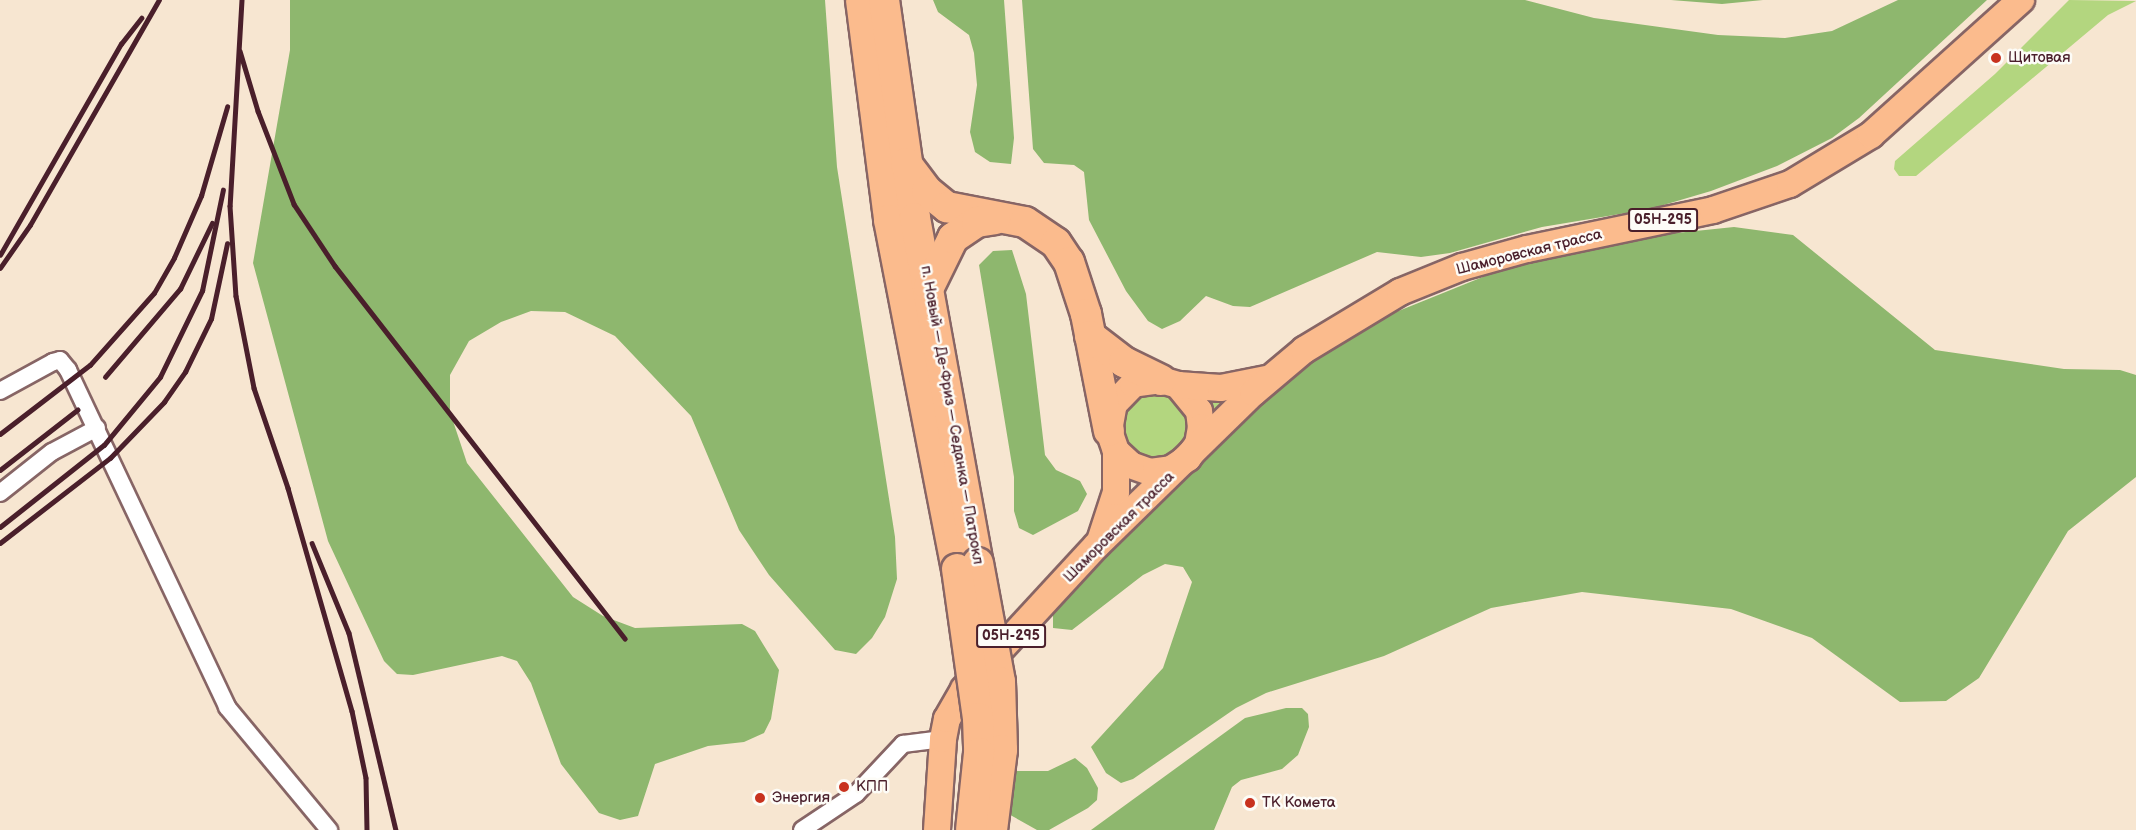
<!DOCTYPE html>
<html>
<head>
<meta charset="utf-8">
<style>
  body { margin:0 }
  #map { position:relative; width:2136px; height:830px; overflow:hidden; background:#f7e6d1; font-family:"Balsamiq Sans",sans-serif }
  div>[style] { position:absolute }
  [style*='--x'] { left:calc(var(--x)*1px); top:calc(var(--y)*1px); width:calc(var(--w)*1px); rotate:calc(var(--a)*1deg) }
  .green>* { inset:0; background:#b3d67f }
  .round { border-radius:50% }
  .forest>* { inset:0; background:#8eb76e }
  .roads { filter:drop-shadow(2px 0 #876565) drop-shadow(-2px 0 #876565) drop-shadow(0 2px #876565) drop-shadow(0 -2px #876565) }
  .street>* { height:16px; margin:-8px; padding:0 8px; transform-origin:8px; border-radius:8px; background:#fff }
  .primary>* { height:26px; margin:-13px; padding:0 13px; transform-origin:13px; border-radius:13px; background:#fbbb8d }
  .highway>* { height:30px; margin:-15px; padding:0 15px; transform-origin:15px; border-radius:15px; background:#fbbb8d }
  .rail>* { height:4.5px; margin:-2.25px; padding:0 2.25px; transform-origin:2.25px; border-radius:2.25px; background:#4a1f2b }
  .bridges { filter:drop-shadow(2px 0 #876565) drop-shadow(-2px 0 #876565) drop-shadow(0 2px #876565) drop-shadow(0 -2px #876565) }
  .highway-bridge>* { height:30px; margin:-15px; padding:0 15px; transform-origin:15px; border-radius:15px; background:#fbbb8d }
  .dots>* { width:16px; height:16px; translate:-50% -50%; box-sizing:border-box; border:3px solid #fdfcf7; border-radius:50% }
  span { translate:-50% -50%; white-space:nowrap; text-align:center; line-height:1.15; -webkit-text-stroke:5px #fdfcf7; paint-order:stroke }
  .shield-label span { padding:2px 4px; background:#fdfcf7; border:2px solid; border-radius:4px; -webkit-text-stroke-width:0 }
  .shield-label { font-size:14px; color:#4a1f2b; font-weight:700 }
  .poi-label { font-size:15px; color:#4a1f2b }
  .left { translate:0 -50%; text-align:left }
  .street-label { font-size:15px; color:#4a1f2b }
</style>
</head>
<body>
<div id="map">
  <div class="green">
    <i style="clip-path:polygon(2069px 0,2136px 1px,2108px 15px,1916px 176px,1899px 176px,1894px 169px,1895px 161px,1995px 74px)"></i>
    <i class="round" style="left:1121px;top:391px;width:70px;height:70px"></i>
    <i style="clip-path:polygon(1200px 396px,1238px 398px,1210px 425px)"></i>
  </div>
  <div class="forest">
    <i style="clip-path:polygon(290px 0,825px 0,837px 167px,895px 537px,897px 579px,885px 617px,872px 638px,856px 654px,835px 650px,769px 575px,739px 530px,691px 416px,615px 336px,565px 312px,531px 311px,501px 322px,469px 341px,450px 375px,450px 412px,467px 463px,573px 597px,603px 616px,635px 628px,742px 624px,755px 631px,779px 670px,771px 719px,764px 733px,744px 742px,708px 746px,655px 764px,638px 816px,620px 820px,599px 813px,561px 764px,531px 683px,517px 661px,502px 656px,413px 675px,397px 674px,384px 661px,328px 541px,253px 263px,290px 50px)"></i>
    <i style="clip-path:polygon(933px 0,1004px 0,1014px 138px,1011px 164px,990px 162px,975px 152px,970px 132px,977px 85px,974px 53px,969px 35px,938px 12px)"></i>
    <i style="clip-path:polygon(1022px 0,1525px 0,1594px 18px,1718px 35px,1785px 38px,1832px 31px,1898px 0,1987px 0,1859px 118px,1832px 138px,1777px 166px,1711px 191px,1650px 209px,1542px 227px,1450px 253px,1421px 257px,1377px 252px,1250px 307px,1233px 306px,1206px 296px,1180px 321px,1162px 329px,1148px 321px,1126px 291px,1089px 220px,1084px 172px,1074px 165px,1044px 163px,1033px 149px)"></i>
    <i style="clip-path:polygon(1671px 0,1763px 0,1722px 4px)"></i>
    <i style="clip-path:polygon(1734px 227px,1793px 235px,1935px 350px,2064px 369px,2120px 370px,2136px 375px,2136px 477px,2068px 531px,1979px 678px,1946px 701px,1900px 702px,1812px 638px,1731px 609px,1582px 592px,1491px 608px,1384px 656px,1266px 693px,1236px 708px,1133px 779px,1121px 783px,1106px 773px,1091px 747px,1163px 668px,1192px 582px,1183px 567px,1165px 564px,1143px 575px,1072px 630px,1053px 628px,1053px 610px,1278px 386px,1342px 342px,1396px 312px,1510px 266px,1657px 235px)"></i>
    <i style="clip-path:polygon(1012px 250px,1026px 294px,1045px 455px,1056px 470px,1080px 481px,1087px 494px,1078px 511px,1033px 535px,1019px 528px,1014px 511px,1014px 477px,979px 265px,993px 251px)"></i>
    <i style="clip-path:polygon(1286px 708px,1302px 708px,1308px 714px,1309px 727px,1298px 755px,1282px 769px,1241px 780px,1232px 787px,1214px 830px,1091px 830px,1245px 718px)"></i>
    <i style="clip-path:polygon(1075px 758px,1087px 768px,1098px 788px,1097px 800px,1088px 808px,1049px 830px,1037px 830px,1005px 812px,1012px 771px,1048px 771px)"></i>
  </div>
  <div class="roads">
    <div class="street">
      <i style="--x:0;--y:391;--w:60;--a:-28.7"></i>
      <i style="--x:53;--y:362;--w:7;--a:-16"></i>
      <i style="--x:60;--y:360;--w:13;--a:51"></i>
      <i style="--x:68;--y:370;--w:373;--a:64.7"></i>
      <i style="--x:227;--y:707;--w:160;--a:50.3"></i>
      <i style="--x:0;--y:493;--w:66;--a:-38.3"></i>
      <i style="--x:52;--y:452;--w:51;--a:-28.1"></i>
      <i style="--x:802;--y:830;--w:65;--a:-33.7"></i>
      <i style="--x:856;--y:794;--w:69;--a:-46.8"></i>
      <i style="--x:903;--y:744;--w:40;--a:-7.1"></i>
    </div>
    <div class="primary">
      <i style="--x:1178;--y:385;--w:33;--a:51"></i>
      <i style="--x:1199;--y:411;--w:16;--a:83"></i>
      <i style="--x:1201;--y:427;--w:17;--a:100"></i>
      <i style="--x:1198;--y:444;--w:17;--a:126"></i>
      <i style="--x:1188;--y:458;--w:20;--a:147"></i>
      <i style="--x:1171;--y:469;--w:21;--a:172"></i>
      <i style="--x:1150;--y:472;--w:20;--a:-160"></i>
      <i style="--x:1131;--y:465;--w:21;--a:-137"></i>
      <i style="--x:1116;--y:451;--w:21;--a:-109"></i>
      <i style="--x:1109;--y:431;--w:27;--a:-80"></i>
      <i style="--x:1114;--y:404;--w:28;--a:-46"></i>
      <i style="--x:1133;--y:384;--w:28;--a:-8"></i>
      <i style="--x:1161;--y:380;--w:18;--a:16"></i>
      <i style="--x:1178;--y:385;--w:43;--a:4"></i>
      <i style="--x:1221;--y:388;--w:46;--a:-11.3"></i>
      <i style="--x:1101;--y:538;--w:48;--a:-71.9"></i>
      <i style="--x:1116;--y:492;--w:41;--a:-90"></i>
      <i style="--x:937;--y:830;--w:91;--a:-86.2"></i>
      <i style="--x:943;--y:739;--w:20;--a:-79"></i>
      <i style="--x:947;--y:719;--w:34;--a:-60"></i>
      <i style="--x:964;--y:689;--w:196;--a:-47.3"></i>
      <i style="--x:1097;--y:545;--w:218;--a:-44.3"></i>
      <i style="--x:1253;--y:393;--w:67;--a:-40.1"></i>
      <i style="--x:1304;--y:350;--w:112;--a:-31.1"></i>
      <i style="--x:1400;--y:292;--w:67;--a:-22"></i>
      <i style="--x:1462;--y:267;--w:67;--a:-15.5"></i>
      <i style="--x:1527;--y:249;--w:190;--a:-11.8"></i>
      <i style="--x:1713;--y:210;--w:81;--a:-18.7"></i>
      <i style="--x:1790;--y:184;--w:95;--a:-31.2"></i>
      <i style="--x:1871;--y:135;--w:202;--a:-42"></i>
    </div>
    <div class="highway">
      <i style="--x:861;--y:0;--w:222;--a:82.7"></i>
      <i style="--x:889;--y:220;--w:356;--a:79"></i>
      <i style="--x:884;--y:0;--w:220;--a:81.9"></i>
      <i style="--x:915;--y:218;--w:351;--a:79.7"></i>
      <i style="--x:906;--y:163;--w:35;--a:53"></i>
      <i style="--x:927;--y:191;--w:26;--a:39"></i>
      <i style="--x:947;--y:207;--w:79;--a:10.9"></i>
      <i style="--x:1025;--y:222;--w:37;--a:34"></i>
      <i style="--x:1056;--y:243;--w:23;--a:56"></i>
      <i style="--x:1069;--y:262;--w:55;--a:71.9"></i>
      <i style="--x:1086;--y:314;--w:119;--a:78.9"></i>
      <i style="--x:929;--y:287;--w:55;--a:-63.9"></i>
      <i style="--x:953;--y:238;--w:29;--a:-34"></i>
      <i style="--x:977;--y:222;--w:18;--a:-9"></i>
      <i style="--x:1090;--y:336;--w:43;--a:37.4"></i>
      <i style="--x:1124;--y:362;--w:41;--a:25.9"></i>
    </div>
  </div>
  <div class="rail">
    <i style="--x:242;--y:0;--w:206;--a:93.3"></i>
    <i style="--x:230;--y:206;--w:90;--a:86.2"></i>
    <i style="--x:236;--y:296;--w:94;--a:78.9"></i>
    <i style="--x:254;--y:388;--w:106;--a:71.2"></i>
    <i style="--x:288;--y:488;--w:232;--a:74"></i>
    <i style="--x:352;--y:711;--w:68;--a:78.2"></i>
    <i style="--x:366;--y:778;--w:52;--a:88.9"></i>
    <i style="--x:240;--y:51;--w:63;--a:73.3"></i>
    <i style="--x:258;--y:111;--w:100;--a:68.8"></i>
    <i style="--x:294;--y:204;--w:74;--a:56.5"></i>
    <i style="--x:335;--y:266;--w:472;--a:52.1"></i>
    <i style="--x:0;--y:255;--w:243;--a:-60.2"></i>
    <i style="--x:121;--y:44;--w:33;--a:-52"></i>
    <i style="--x:0;--y:268;--w:52;--a:-55.1"></i>
    <i style="--x:30;--y:225;--w:259;--a:-60.2"></i>
    <i style="--x:105;--y:377;--w:116;--a:-49.6"></i>
    <i style="--x:180;--y:289;--w:73;--a:-64.1"></i>
    <i style="--x:0;--y:434;--w:113;--a:-37.5"></i>
    <i style="--x:90;--y:365;--w:96;--a:-48.4"></i>
    <i style="--x:154;--y:293;--w:40;--a:-60.3"></i>
    <i style="--x:174;--y:258;--w:68;--a:-66.5"></i>
    <i style="--x:201;--y:196;--w:93;--a:-73.7"></i>
    <i style="--x:0;--y:470;--w:98;--a:-37.9"></i>
    <i style="--x:0;--y:527;--w:132;--a:-38.3"></i>
    <i style="--x:104;--y:445;--w:88;--a:-50.5"></i>
    <i style="--x:160;--y:377;--w:96;--a:-64"></i>
    <i style="--x:202;--y:291;--w:103;--a:-78.3"></i>
    <i style="--x:0;--y:543;--w:139;--a:-37.7"></i>
    <i style="--x:110;--y:458;--w:78;--a:-46"></i>
    <i style="--x:164;--y:402;--w:37;--a:-55"></i>
    <i style="--x:185;--y:372;--w:59;--a:-63.9"></i>
    <i style="--x:211;--y:319;--w:77;--a:-78"></i>
    <i style="--x:312;--y:543;--w:97;--a:67.7"></i>
    <i style="--x:349;--y:633;--w:203;--a:76.6"></i>
  </div>
  <div class="bridges">
    <div class="highway-bridge">
      <i style="--x:978;--y:563;--w:121;--a:79.5"></i>
      <i style="--x:1000;--y:682;--w:68;--a:88.3"></i>
      <i style="--x:1002;--y:750;--w:81;--a:97.1"></i>
      <i style="--x:957;--y:569;--w:150;--a:82"></i>
      <i style="--x:978;--y:718;--w:35;--a:88"></i>
      <i style="--x:979;--y:753;--w:77;--a:95.9"></i>
    </div>
  </div>
  <div class="dots">
    <i style="left:1996px;top:58px;background:#c8321e"></i>
    <i style="left:844px;top:787px;background:#c8321e"></i>
    <i style="left:760px;top:798px;background:#c8321e"></i>
    <i style="left:1250px;top:803px;background:#c8321e"></i>
  </div>
  <div class="shield-label">
    <span style="left:1663px;top:220px">05Н-295</span>
    <span style="left:1011px;top:636px">05Н-295</span>
  </div>
  <div class="poi-label">
    <span class="left" style="left:2008px;top:58px">Щитовая</span>
    <span class="left" style="left:856px;top:787px">КПП</span>
    <span class="left" style="left:772px;top:798px">Энергия</span>
    <span class="left" style="left:1262px;top:803px">ТК Комета</span>
  </div>
  <div class="street-label">
    <span style="left:1529px;top:252px;rotate:-14deg">Шаморовская трасса</span>
    <span style="left:952px;top:415px;rotate:80deg">п. Новый — Де-Фриз — Седанка — Патрокл</span>
    <span style="left:1119px;top:527px;rotate:-45deg">Шаморовская трасса</span>
  </div>
</div>
</body>
</html>
